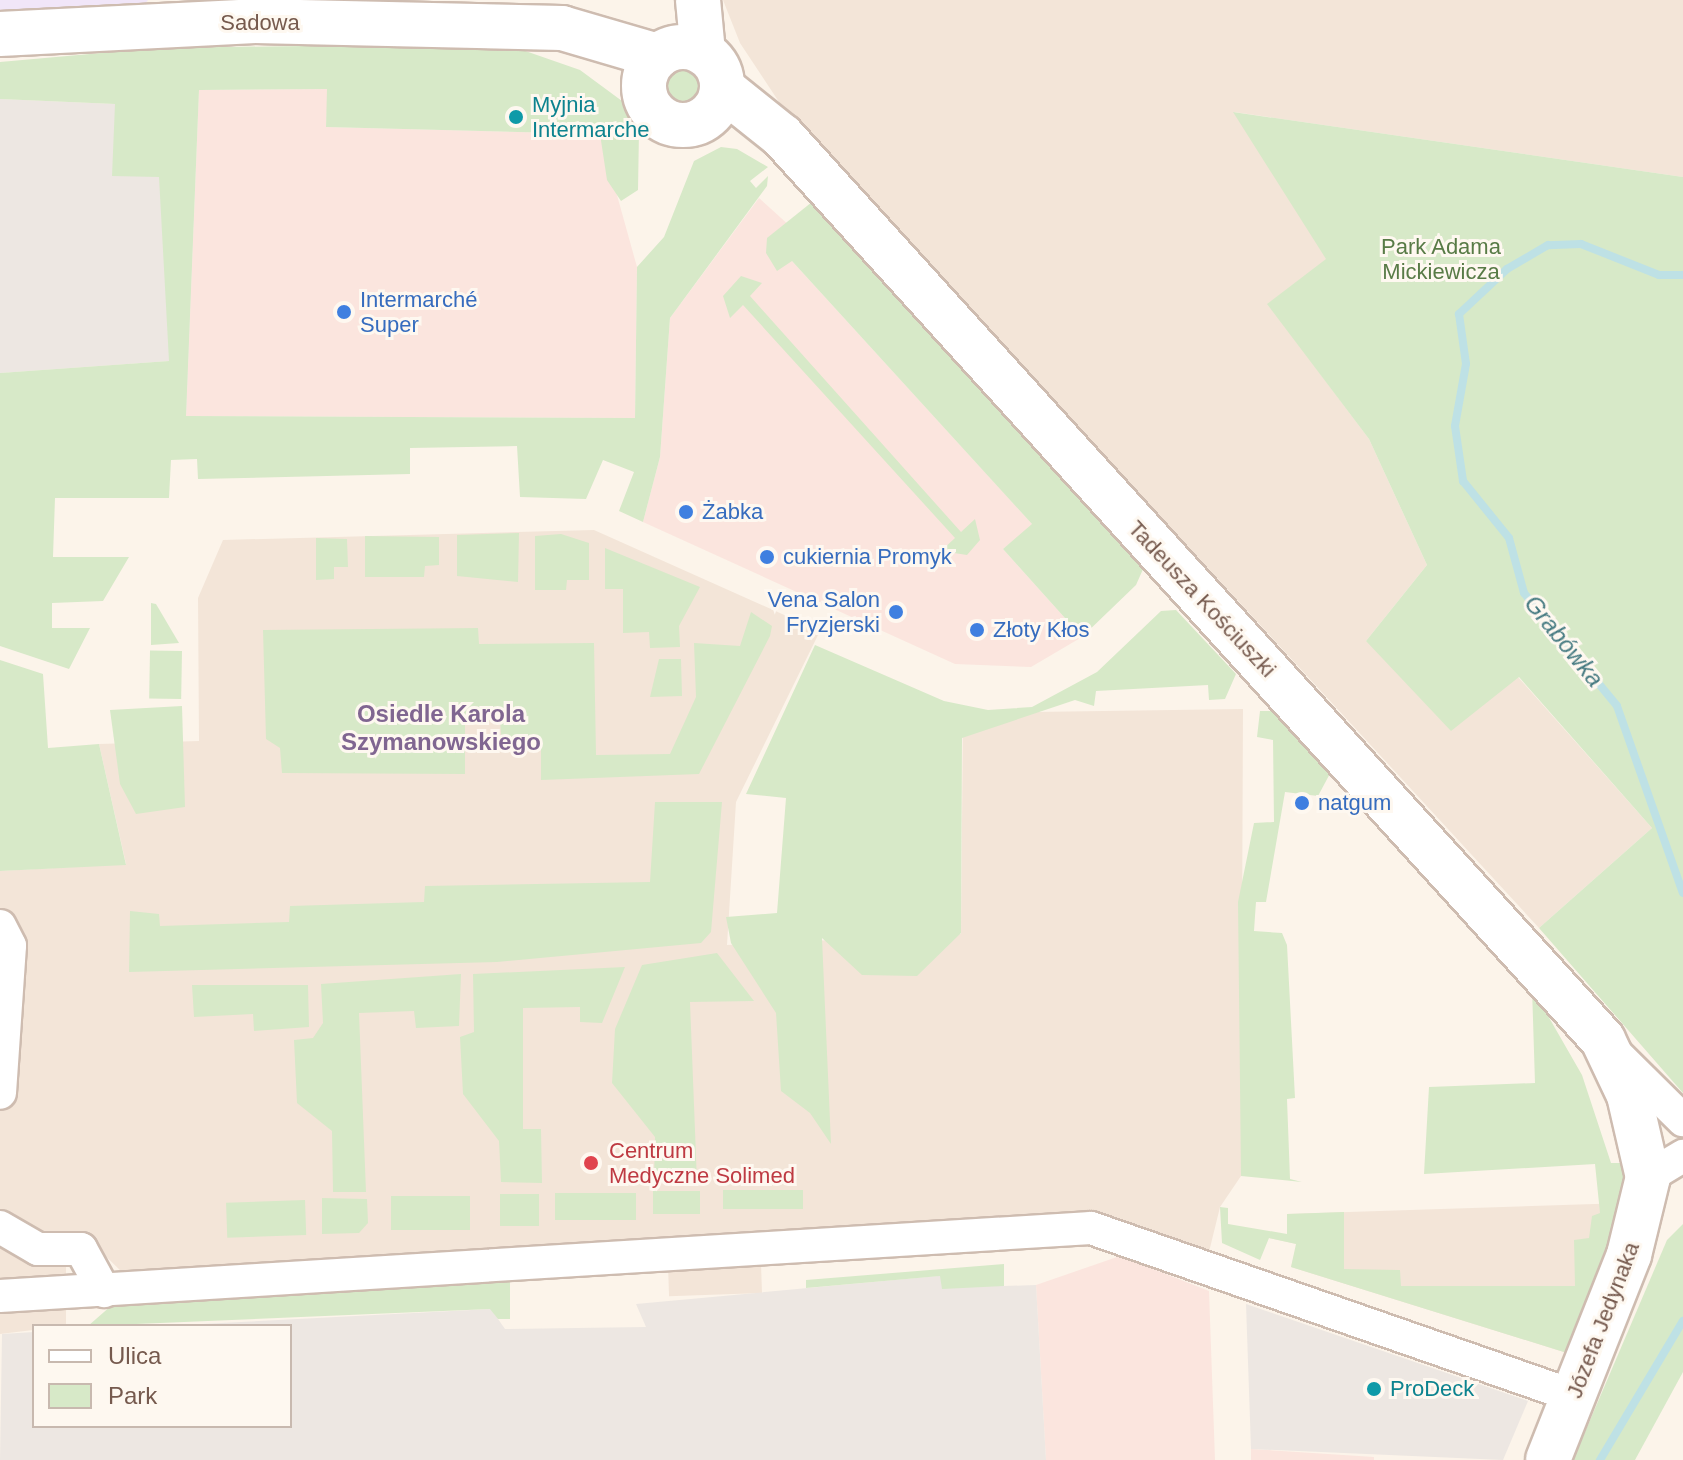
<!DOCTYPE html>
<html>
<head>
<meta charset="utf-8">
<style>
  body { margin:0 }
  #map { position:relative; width:1683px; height:1460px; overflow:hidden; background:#fcf4ea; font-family:Helvetica,sans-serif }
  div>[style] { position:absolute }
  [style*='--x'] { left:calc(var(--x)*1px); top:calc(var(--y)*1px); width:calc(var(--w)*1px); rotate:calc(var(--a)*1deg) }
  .residential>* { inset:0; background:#f3e5d8; transform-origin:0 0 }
  .commercial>* { inset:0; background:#fbe5de }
  .industrial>* { inset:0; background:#ede7e2 }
  .education>* { inset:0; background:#f1e6f8 }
  .green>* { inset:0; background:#d7e9c8; transform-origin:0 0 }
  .round { border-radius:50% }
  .stream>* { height:8px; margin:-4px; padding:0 4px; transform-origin:4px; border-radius:4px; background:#bee1e5 }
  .roads { filter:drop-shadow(2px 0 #cebcb0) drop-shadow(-2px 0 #cebcb0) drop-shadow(0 2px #cebcb0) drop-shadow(0 -2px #cebcb0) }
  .street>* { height:32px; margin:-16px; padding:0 16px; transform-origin:16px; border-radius:16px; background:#fff }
  .secondary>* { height:44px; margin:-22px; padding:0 22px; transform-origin:22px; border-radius:22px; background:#fff }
  .secondary>.ring { margin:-22px; padding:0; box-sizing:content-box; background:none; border:44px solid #fff; border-radius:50% }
  .dots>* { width:22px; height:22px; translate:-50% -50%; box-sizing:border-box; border:4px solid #fef8f0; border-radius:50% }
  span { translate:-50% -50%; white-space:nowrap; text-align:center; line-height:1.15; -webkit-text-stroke:6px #fef8f0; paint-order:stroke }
  .street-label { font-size:22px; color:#765a4e }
  .culture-label { font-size:22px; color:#0d838f }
  .left { translate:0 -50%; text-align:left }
  .park-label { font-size:22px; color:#587b46 }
  .shop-label { font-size:22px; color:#366cbe }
  .right { translate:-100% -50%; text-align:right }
  .health-label { font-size:22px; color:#be3a42 }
  .water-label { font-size:24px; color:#457a81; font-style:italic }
  .neighbourhood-label { font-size:24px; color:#806691; font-weight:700 }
  .legend { position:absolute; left:32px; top:1324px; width:260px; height:104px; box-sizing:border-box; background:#fef8f0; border:2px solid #c8b9af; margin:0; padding:10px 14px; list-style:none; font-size:24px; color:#765a4e }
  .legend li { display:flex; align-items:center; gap:16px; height:40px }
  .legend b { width:40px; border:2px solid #c8b9af }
</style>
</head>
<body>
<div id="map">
  <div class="residential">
    <i style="clip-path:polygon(723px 0,1683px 0,1683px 177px,1234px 112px,1327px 259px,1268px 304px,1369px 439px,1427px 565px,1366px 641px,1518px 677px,1652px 828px,1539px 928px,779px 102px,740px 43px)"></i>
    <i style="clip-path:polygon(594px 530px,820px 631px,736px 802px,727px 945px,961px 934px,963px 713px,1243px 709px,1241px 1176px,1220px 1207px,1209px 1252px,1094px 1214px,125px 1275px,84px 1235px,38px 1233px,0 1218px,0 871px,126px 864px,99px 744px,199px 741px,198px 598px,223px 540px)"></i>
    <i style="clip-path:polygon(1626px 1203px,1567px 1353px,1291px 1267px,1297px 1244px,1269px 1238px,1287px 1234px,1287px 1214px)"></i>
    <i style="clip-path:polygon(0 1244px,66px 1264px,66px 1326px,0 1334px)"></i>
    <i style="left:761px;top:1264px;width:29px;height:93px;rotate:88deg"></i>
  </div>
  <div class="commercial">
    <i style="clip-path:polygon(328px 89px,326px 127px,600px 134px,637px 267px,635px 418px,186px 416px,199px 90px)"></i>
    <i style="clip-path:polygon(759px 198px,812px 246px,792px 261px,1033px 525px,1003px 549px,1082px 637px,1031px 667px,955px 664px,643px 522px,660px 457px,670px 318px)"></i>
    <i style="clip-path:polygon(1120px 1256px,1209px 1291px,1215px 1460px,1046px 1460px,1036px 1285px)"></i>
    <i style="clip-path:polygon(1251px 1449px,1374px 1457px,1374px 1460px,1251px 1460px)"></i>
  </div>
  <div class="industrial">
    <i style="clip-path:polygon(0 99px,115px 104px,195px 176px,186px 416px,169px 361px,0 373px)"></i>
    <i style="clip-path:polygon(1003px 1270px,1004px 1286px,1036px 1285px,1046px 1460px,0 1460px,2px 1334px,34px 1332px,34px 1426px,290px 1426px,290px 1326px,162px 1326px,491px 1309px,505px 1329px,646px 1327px,636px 1304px)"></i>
    <i style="clip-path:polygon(1246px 1304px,1528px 1401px,1503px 1460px,1251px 1449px)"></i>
  </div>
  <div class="education">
    <i style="clip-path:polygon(0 0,148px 0,141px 9px,0 26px)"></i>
  </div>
  <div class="green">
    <i style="clip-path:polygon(371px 45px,511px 46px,580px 70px,622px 101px,639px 131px,638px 190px,621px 201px,607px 180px,600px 134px,326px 127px,327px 89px,199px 90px,186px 416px,635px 418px,637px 267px,664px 237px,694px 161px,721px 147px,737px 149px,768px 167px,750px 181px,756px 188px,768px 176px,767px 186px,670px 318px,660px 457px,643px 522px,619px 511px,634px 472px,603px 460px,586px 499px,520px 497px,517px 446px,410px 448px,410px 474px,198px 479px,197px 459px,171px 460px,169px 498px,55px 498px,53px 557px,129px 557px,103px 601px,52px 603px,52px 628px,90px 628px,69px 669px,0 646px,0 373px,169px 361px,159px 177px,112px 176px,115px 104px,0 99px,0 62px,157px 48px)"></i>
    <i class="round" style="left:657px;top:59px;width:48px;height:48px"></i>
    <i style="clip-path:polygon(1233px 112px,1683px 177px,1683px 1093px,1539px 928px,1652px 828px,1519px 677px,1451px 731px,1366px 641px,1427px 565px,1369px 439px,1267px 304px,1326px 259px)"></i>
    <i style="clip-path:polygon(812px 202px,1144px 567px,1136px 585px,1082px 637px,1003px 549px,1032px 524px,792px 261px,777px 271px,766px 253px,767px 238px)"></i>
    <i style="clip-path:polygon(741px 276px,762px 283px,750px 296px,961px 532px,975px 519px,980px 540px,967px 555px,941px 551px,955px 538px,743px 305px,730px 318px,723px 296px)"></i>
    <i style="clip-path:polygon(519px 533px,518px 582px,457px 576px,457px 535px)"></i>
    <i style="clip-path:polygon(561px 534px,589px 543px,589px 580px,567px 580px,566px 590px,535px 590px,535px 536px)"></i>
    <i style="clip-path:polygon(365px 536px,439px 537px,439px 565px,425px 566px,424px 577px,365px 577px)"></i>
    <i style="clip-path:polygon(316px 538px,347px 539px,348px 567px,334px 567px,334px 579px,316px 580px)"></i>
    <i style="clip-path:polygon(605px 548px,700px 587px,679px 626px,680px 647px,650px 648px,649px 632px,623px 633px,623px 589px,605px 589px)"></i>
    <i style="clip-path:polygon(151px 603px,156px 604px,179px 643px,151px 645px)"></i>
    <i style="clip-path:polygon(1176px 610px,1236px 674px,1225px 699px,1209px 700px,1208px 685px,1096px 691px,1094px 706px,1075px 700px,962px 738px,961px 933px,917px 976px,862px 975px,822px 938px,831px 1144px,810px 1113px,781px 1091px,776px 1013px,731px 943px,726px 917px,777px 913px,786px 798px,746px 794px,815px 645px,944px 701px,988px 710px,1032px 707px,1097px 672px,1161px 611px)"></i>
    <i style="clip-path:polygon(751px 612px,772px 626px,770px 636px,699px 774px,541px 780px,541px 748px,502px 747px,500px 720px,465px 722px,465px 774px,282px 773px,280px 748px,266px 739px,263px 630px,478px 628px,479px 644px,594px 643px,596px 755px,670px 754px,696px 697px,694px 643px,740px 646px)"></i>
    <i style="left:182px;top:651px;width:48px;height:32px;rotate:91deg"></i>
    <i style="clip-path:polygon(659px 659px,681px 659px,682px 696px,650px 697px)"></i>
    <i style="clip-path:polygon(0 660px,43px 674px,48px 748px,99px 744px,126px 865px,0 871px)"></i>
    <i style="clip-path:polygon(182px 706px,185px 807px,136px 814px,120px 784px,110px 710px)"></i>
    <i style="clip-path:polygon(1260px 711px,1278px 711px,1333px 768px,1318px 796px,1285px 792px,1266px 902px,1256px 902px,1255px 916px,1254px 931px,1282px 933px,1287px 945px,1295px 1098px,1287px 1099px,1290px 1179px,1302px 1182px,1241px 1176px,1238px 902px,1254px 823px,1274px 822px,1273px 740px,1257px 737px)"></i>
    <i style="clip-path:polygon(655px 802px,722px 802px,711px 932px,701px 943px,497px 962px,129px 972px,130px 911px,159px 914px,160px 926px,289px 922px,290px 906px,424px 902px,425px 886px,650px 882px)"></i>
    <i style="clip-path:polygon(717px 953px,754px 1001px,690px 1002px,697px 1182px,654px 1182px,655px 1137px,612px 1083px,615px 1029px,642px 965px)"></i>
    <i style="clip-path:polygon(625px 967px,602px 1023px,580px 1022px,580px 1007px,523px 1008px,523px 1129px,541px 1129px,542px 1183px,501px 1182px,499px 1141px,463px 1094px,460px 1037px,474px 1032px,473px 974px)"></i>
    <i style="clip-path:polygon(461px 974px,459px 1026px,416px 1028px,414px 1011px,359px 1013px,366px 1192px,333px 1192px,332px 1131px,297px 1103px,294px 1040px,313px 1038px,323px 1023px,321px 984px)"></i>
    <i style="clip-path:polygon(192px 985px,308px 985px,309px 1027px,254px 1031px,253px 1014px,194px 1017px)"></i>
    <i style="clip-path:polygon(1532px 988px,1582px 1075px,1611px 1163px,1626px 1163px,1626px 1203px,1567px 1353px,1291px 1267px,1296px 1244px,1269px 1238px,1260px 1260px,1222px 1243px,1220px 1207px,1228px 1208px,1228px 1224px,1287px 1234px,1287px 1214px,1344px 1212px,1344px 1269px,1400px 1270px,1401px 1286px,1575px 1286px,1574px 1240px,1589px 1238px,1592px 1216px,1600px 1213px,1595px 1164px,1424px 1174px,1429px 1087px,1535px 1083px)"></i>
    <i style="left:803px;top:1190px;width:19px;height:80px;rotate:90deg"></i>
    <i style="left:700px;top:1191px;width:23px;height:47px;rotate:90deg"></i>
    <i style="left:636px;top:1193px;width:27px;height:81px;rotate:90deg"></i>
    <i style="left:500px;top:1194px;width:39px;height:32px"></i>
    <i style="left:470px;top:1196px;width:34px;height:79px;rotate:90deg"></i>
    <i style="clip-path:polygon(322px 1198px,367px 1199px,368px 1223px,359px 1233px,322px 1234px)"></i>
    <i style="left:305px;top:1200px;width:35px;height:79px;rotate:88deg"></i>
    <i style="clip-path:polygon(1683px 1224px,1683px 1372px,1635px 1460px,1573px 1460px,1667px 1240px)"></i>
    <i style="clip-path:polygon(1004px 1264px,1004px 1286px,942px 1289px,940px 1276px,806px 1288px,806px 1280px)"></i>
    <i style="clip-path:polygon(510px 1277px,510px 1319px,498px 1319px,490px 1309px,88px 1326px,120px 1298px)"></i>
  </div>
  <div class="stream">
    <i style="--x:1683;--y:275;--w:24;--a:180"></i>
    <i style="--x:1659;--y:275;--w:84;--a:-158.3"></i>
    <i style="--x:1581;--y:244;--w:33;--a:178"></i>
    <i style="--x:1548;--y:245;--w:48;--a:149.7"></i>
    <i style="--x:1507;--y:269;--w:66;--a:136.8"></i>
    <i style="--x:1459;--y:314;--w:50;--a:82"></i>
    <i style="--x:1466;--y:364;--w:63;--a:100.1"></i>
    <i style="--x:1455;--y:426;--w:56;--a:81.7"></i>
    <i style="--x:1463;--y:481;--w:73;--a:51.1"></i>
    <i style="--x:1509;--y:538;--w:57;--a:74.7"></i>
    <i style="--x:1524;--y:593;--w:146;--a:50.5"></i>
    <i style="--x:1617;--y:706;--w:198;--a:70.6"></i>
    <i style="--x:1600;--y:1460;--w:162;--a:-59.2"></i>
  </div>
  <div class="roads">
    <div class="street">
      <i style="--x:0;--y:926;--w:22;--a:63"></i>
      <i style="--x:10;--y:946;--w:147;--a:93.9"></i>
      <i style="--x:1617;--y:1055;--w:93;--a:44.6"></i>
      <i style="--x:1648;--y:1177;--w:41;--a:-31"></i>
      <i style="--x:0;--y:1227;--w:44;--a:30.1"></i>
      <i style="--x:38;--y:1249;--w:43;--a:0"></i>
      <i style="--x:81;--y:1249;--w:48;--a:61.3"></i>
      <i style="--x:0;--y:1296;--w:1093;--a:-3.57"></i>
      <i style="--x:1091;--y:1228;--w:511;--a:19.18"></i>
    </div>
    <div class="secondary">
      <i style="--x:698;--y:0;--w:53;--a:84.6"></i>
      <i style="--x:0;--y:34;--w:255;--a:-2.9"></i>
      <i style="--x:255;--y:21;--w:307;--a:1.3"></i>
      <i style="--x:562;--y:28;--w:100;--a:16.3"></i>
      <i class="ring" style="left:644px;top:47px;width:34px;height:34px"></i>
      <i style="--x:722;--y:88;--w:77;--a:38.7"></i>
      <i style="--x:782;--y:136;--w:1221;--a:47.75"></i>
      <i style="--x:1603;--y:1040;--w:61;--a:64.7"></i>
      <i style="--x:1629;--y:1095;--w:84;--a:77"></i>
      <i style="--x:1648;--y:1177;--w:80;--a:103.7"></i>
      <i style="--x:1629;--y:1255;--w:220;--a:111.6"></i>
    </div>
  </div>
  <div class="dots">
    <i style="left:516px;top:117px;background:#0f9aa8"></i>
    <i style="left:344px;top:312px;background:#3f7fe0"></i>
    <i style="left:686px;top:512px;background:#3f7fe0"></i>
    <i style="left:767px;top:557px;background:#3f7fe0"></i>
    <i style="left:896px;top:612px;background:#3f7fe0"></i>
    <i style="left:977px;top:630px;background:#3f7fe0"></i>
    <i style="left:1302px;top:803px;background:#3f7fe0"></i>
    <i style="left:591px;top:1163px;background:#e0444e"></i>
    <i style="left:1374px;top:1389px;background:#0f9aa8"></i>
  </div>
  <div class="street-label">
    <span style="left:260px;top:23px">Sadowa</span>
    <span style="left:1202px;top:599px;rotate:47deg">Tadeusza Kościuszki</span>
    <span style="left:1603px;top:1320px;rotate:-69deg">Józefa Jedynaka</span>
  </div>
  <div class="culture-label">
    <span class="left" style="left:532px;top:117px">Myjnia<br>Intermarche</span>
    <span class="left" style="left:1390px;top:1389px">ProDeck</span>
  </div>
  <div class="park-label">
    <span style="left:1441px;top:259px">Park Adama<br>Mickiewicza</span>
  </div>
  <div class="shop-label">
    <span class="left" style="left:360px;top:312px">Intermarché<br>Super</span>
    <span class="left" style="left:702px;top:512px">Żabka</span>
    <span class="left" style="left:783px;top:557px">cukiernia Promyk</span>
    <span class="right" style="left:880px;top:612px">Vena Salon<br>Fryzjerski</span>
    <span class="left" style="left:993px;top:630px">Złoty Kłos</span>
    <span class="left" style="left:1318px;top:803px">natgum</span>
  </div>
  <div class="health-label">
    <span class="left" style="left:609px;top:1163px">Centrum<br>Medyczne Solimed</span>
  </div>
  <div class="water-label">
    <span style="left:1564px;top:641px;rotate:51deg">Grabówka</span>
  </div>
  <div class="neighbourhood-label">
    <span style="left:441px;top:728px">Osiedle Karola<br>Szymanowskiego</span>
  </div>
  <ul class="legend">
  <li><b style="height:10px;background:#fff"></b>Ulica</li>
  <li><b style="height:22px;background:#d7e9c8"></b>Park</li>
  </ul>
</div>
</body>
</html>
